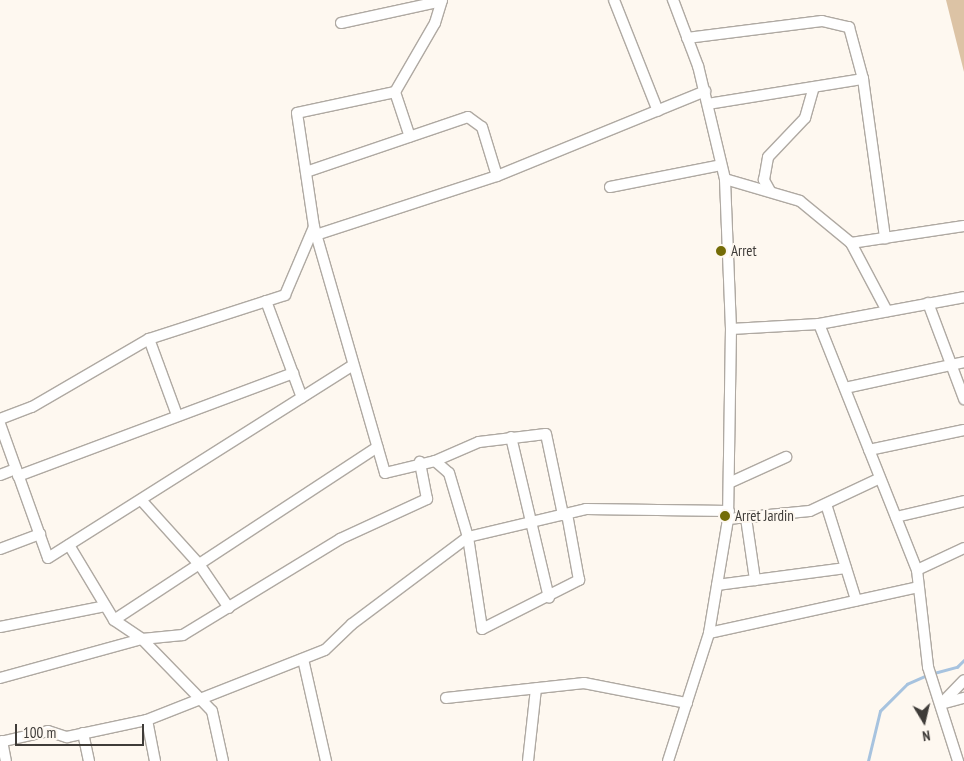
<!DOCTYPE html>
<html>
<head>
<meta charset="utf-8">
<style>
  body { margin:0 }
  #map { position:relative; width:964px; height:761px; overflow:hidden; background:#fef8f0; font-family:"PT Sans Narrow",sans-serif }
  div>[style] { position:absolute }
  [style*='--x'] { left:calc(var(--x)*1px); top:calc(var(--y)*1px); width:calc(var(--w)*1px); rotate:calc(var(--a)*1deg) }
  .green>* { inset:0; background:#dcc3a5 }
  .stream>* { height:2.5px; margin:-1.25px; padding:0 1.25px; transform-origin:1.25px; border-radius:1.25px; background:#a7c3df }
  .roads { filter:drop-shadow(1px 0 #afa9a2) drop-shadow(-1px 0 #afa9a2) drop-shadow(0 1px #afa9a2) drop-shadow(0 -1px #afa9a2) }
  .minor>* { height:10px; margin:-5px; padding:0 5px; transform-origin:5px; border-radius:5px; background:#fff }
  .dots>* { width:14px; height:14px; translate:-50% -50%; box-sizing:border-box; border:2px solid #fef8f0; border-radius:50% }
  span { translate:-50% -50%; white-space:nowrap; text-align:center; line-height:1.15; -webkit-text-stroke:4px #fef8f0; paint-order:stroke }
  .poi-label { font-size:15px; color:#3f3c39 }
  .left { translate:0 -50%; text-align:left }
  .north { position:absolute; left:899px; top:696px; width:50px; height:50px; -webkit-text-stroke:4px #fef8f0; paint-order:stroke; rotate:171deg; font-size:14px; font-weight:700; line-height:20px; text-align:center; color:#3f3c39 }
  .north::after { content:''; display:block; margin:auto; width:18px; height:22px; background:#3f3c39; clip-path:polygon(50% 0,100% 100%,50% 72%,0 100%) }
  .scale { position:absolute; left:15px; top:724px; width:129px; height:22px; box-sizing:border-box; border:2px solid #3f3c39; border-top:0; padding-left:6px; font-size:15px; line-height:18px; white-space:nowrap; color:#3f3c39; -webkit-text-stroke:4px #fef8f0; paint-order:stroke }
</style>
</head>
<body>
<div id="map">
  <div class="green">
    <i style="clip-path:polygon(946px 0,964px 0,964px 72px)"></i>
  </div>
  <div class="stream">
    <i style="--x:934;--y:673;--w:24;--a:-15"></i>
    <i style="--x:957;--y:667;--w:10;--a:-45"></i>
    <i style="--x:868;--y:761;--w:51;--a:-76.5"></i>
    <i style="--x:880;--y:711;--w:38;--a:-45"></i>
    <i style="--x:907;--y:684;--w:20;--a:-24"></i>
  </div>
  <div class="roads">
    <div class="minor">
      <i style="--x:442;--y:0;--w:24;--a:107"></i>
      <i style="--x:435;--y:23;--w:80;--a:120.1"></i>
      <i style="--x:395;--y:92;--w:100;--a:167.9"></i>
      <i style="--x:297;--y:113;--w:115;--a:81.5"></i>
      <i style="--x:314;--y:227;--w:256;--a:73.9"></i>
      <i style="--x:385;--y:473;--w:51;--a:-13.5"></i>
      <i style="--x:435;--y:461;--w:18;--a:41"></i>
      <i style="--x:449;--y:473;--w:67;--a:73.5"></i>
      <i style="--x:468;--y:537;--w:93;--a:81.3"></i>
      <i style="--x:482;--y:629;--w:109;--a:-26.8"></i>
      <i style="--x:579;--y:580;--w:67;--a:-100.3"></i>
      <i style="--x:614;--y:0;--w:119;--a:68.4"></i>
      <i style="--x:341;--y:23;--w:103;--a:-12.3"></i>
      <i style="--x:687;--y:38;--w:136;--a:-7.2"></i>
      <i style="--x:822;--y:21;--w:28;--a:13"></i>
      <i style="--x:849;--y:27;--w:54;--a:74.9"></i>
      <i style="--x:863;--y:79;--w:161;--a:82.1"></i>
      <i style="--x:395;--y:92;--w:47;--a:71.6"></i>
      <i style="--x:708;--y:104;--w:157;--a:-9.2"></i>
      <i style="--x:306;--y:172;--w:171;--a:-18.8"></i>
      <i style="--x:468;--y:117;--w:17;--a:36"></i>
      <i style="--x:482;--y:127;--w:51;--a:73"></i>
      <i style="--x:725;--y:179;--w:78;--a:16.3"></i>
      <i style="--x:800;--y:201;--w:66;--a:39.5"></i>
      <i style="--x:851;--y:243;--w:114;--a:-8.6"></i>
      <i style="--x:610;--y:187;--w:113;--a:-11.2"></i>
      <i style="--x:770;--y:191;--w:13;--a:-119"></i>
      <i style="--x:764;--y:180;--w:23;--a:-80"></i>
      <i style="--x:768;--y:157;--w:54;--a:-46.5"></i>
      <i style="--x:805;--y:118;--w:32;--a:-74"></i>
      <i style="--x:316;--y:235;--w:190;--a:-18.1"></i>
      <i style="--x:497;--y:176;--w:225;--a:-22.2"></i>
      <i style="--x:851;--y:243;--w:77;--a:62.1"></i>
      <i style="--x:266;--y:301;--w:103;--a:69.6"></i>
      <i style="--x:928;--y:303;--w:103;--a:69.4"></i>
      <i style="--x:819;--y:324;--w:265;--a:68.3"></i>
      <i style="--x:917;--y:570;--w:98;--a:83.5"></i>
      <i style="--x:928;--y:667;--w:99;--a:72.3"></i>
      <i style="--x:731;--y:329;--w:88;--a:-3.3"></i>
      <i style="--x:819;--y:324;--w:147;--a:-10.5"></i>
      <i style="--x:149;--y:339;--w:81;--a:69.8"></i>
      <i style="--x:845;--y:388;--w:122;--a:-12.3"></i>
      <i style="--x:0;--y:419;--w:34;--a:-21"></i>
      <i style="--x:32;--y:407;--w:135;--a:-30.2"></i>
      <i style="--x:149;--y:339;--w:143;--a:-17.9"></i>
      <i style="--x:285;--y:295;--w:74;--a:-66.9"></i>
      <i style="--x:0;--y:424;--w:142;--a:70.3"></i>
      <i style="--x:48;--y:558;--w:361;--a:-32.3"></i>
      <i style="--x:511;--y:437;--w:165;--a:76.7"></i>
      <i style="--x:869;--y:450;--w:97;--a:-11.9"></i>
      <i style="--x:435;--y:461;--w:48;--a:-23.4"></i>
      <i style="--x:479;--y:442;--w:67;--a:-6.8"></i>
      <i style="--x:546;--y:434;--w:83;--a:78.1"></i>
      <i style="--x:0;--y:475;--w:17;--a:-21"></i>
      <i style="--x:18;--y:476;--w:294;--a:-20.5"></i>
      <i style="--x:729;--y:483;--w:63;--a:-24.5"></i>
      <i style="--x:142;--y:501;--w:85;--a:47.9"></i>
      <i style="--x:199;--y:564;--w:53;--a:55.7"></i>
      <i style="--x:826;--y:504;--w:101;--a:72.6"></i>
      <i style="--x:896;--y:517;--w:70;--a:-13.2"></i>
      <i style="--x:746;--y:518;--w:63;--a:81.7"></i>
      <i style="--x:728;--y:519;--w:82;--a:-5.6"></i>
      <i style="--x:810;--y:511;--w:77;--a:-25.2"></i>
      <i style="--x:69;--y:545;--w:87;--a:59"></i>
      <i style="--x:114;--y:620;--w:34;--a:34"></i>
      <i style="--x:142;--y:639;--w:100;--a:45.8"></i>
      <i style="--x:212;--y:711;--w:51;--a:77.6"></i>
      <i style="--x:0;--y:549;--w:43;--a:-20.6"></i>
      <i style="--x:917;--y:570;--w:52;--a:-25.1"></i>
      <i style="--x:717;--y:585;--w:130;--a:-7.5"></i>
      <i style="--x:114;--y:620;--w:315;--a:-33.3"></i>
      <i style="--x:0;--y:627;--w:107;--a:-11.3"></i>
      <i style="--x:709;--y:633;--w:214;--a:-12.4"></i>
      <i style="--x:303;--y:659;--w:105;--a:77.3"></i>
      <i style="--x:0;--y:678;--w:147;--a:-15.4"></i>
      <i style="--x:142;--y:639;--w:41;--a:-5.6"></i>
      <i style="--x:183;--y:635;--w:184;--a:-31.4"></i>
      <i style="--x:340;--y:539;--w:96;--a:-24.7"></i>
      <i style="--x:427;--y:499;--w:38;--a:-101"></i>
      <i style="--x:446;--y:698;--w:139;--a:-6.2"></i>
      <i style="--x:584;--y:683;--w:105;--a:11"></i>
      <i style="--x:941;--y:704;--w:33;--a:-46"></i>
      <i style="--x:941;--y:704;--w:24;--a:-15"></i>
      <i style="--x:147;--y:720;--w:42;--a:79"></i>
      <i style="--x:83;--y:733;--w:29;--a:78"></i>
      <i style="--x:2;--y:741;--w:20;--a:79"></i>
      <i style="--x:0;--y:742;--w:49;--a:-12.9"></i>
      <i style="--x:48;--y:731;--w:20;--a:18"></i>
      <i style="--x:67;--y:737;--w:82;--a:-12"></i>
      <i style="--x:147;--y:720;--w:191;--a:-21.5"></i>
      <i style="--x:325;--y:650;--w:37;--a:-44"></i>
      <i style="--x:352;--y:624;--w:145;--a:-36.9"></i>
      <i style="--x:468;--y:537;--w:121;--a:-13.3"></i>
      <i style="--x:586;--y:509;--w:143;--a:0.8"></i>
      <i style="--x:528;--y:761;--w:73;--a:-83.7"></i>
      <i style="--x:668;--y:761;--w:134;--a:-72.2"></i>
      <i style="--x:709;--y:633;--w:116;--a:-80.5"></i>
      <i style="--x:728;--y:519;--w:190;--a:-89.1"></i>
      <i style="--x:731;--y:329;--w:150;--a:-92.3"></i>
      <i style="--x:725;--y:179;--w:116;--a:-103.4"></i>
      <i style="--x:698;--y:66;--w:71;--a:-110.7"></i>
    </div>
  </div>
  <div class="dots">
    <i style="left:721px;top:251px;background:#746c07"></i>
    <i style="left:725px;top:516px;background:#746c07"></i>
  </div>
  <div class="poi-label">
    <span class="left" style="left:731px;top:251px">Arret</span>
    <span class="left" style="left:735px;top:516px">Arret Jardin</span>
  </div>
  <div class="north">N</div>
  <div class="scale">100 m</div>
</div>
</body>
</html>
